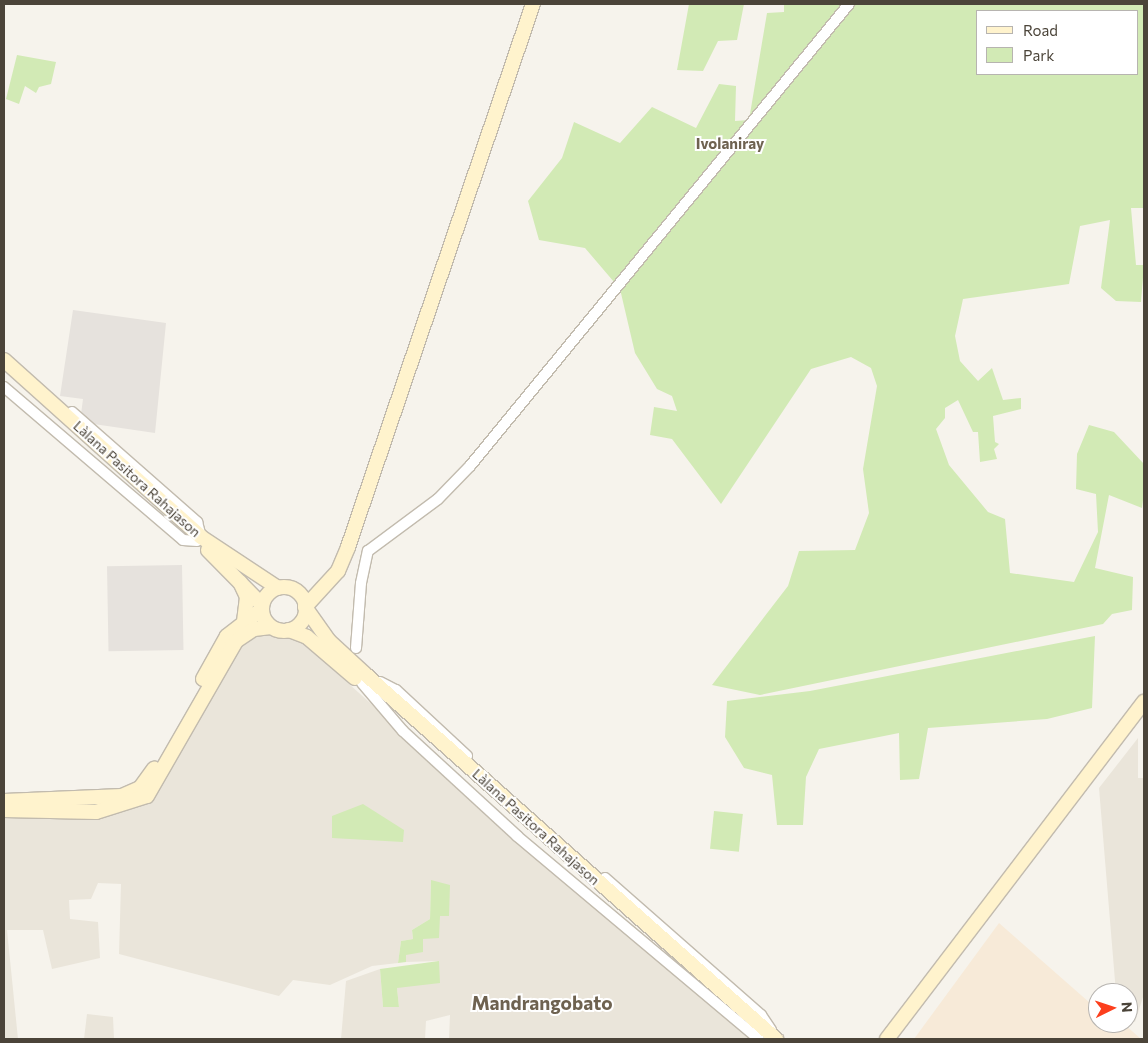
<!DOCTYPE html>
<html>
<head>
<meta charset="utf-8">
<style>
  body { margin:0 }
  #map { position:relative; width:1148px; height:1043px; overflow:hidden; background:#f6f3ec; font-family:Commissioner,sans-serif }
  div>[style] { position:absolute }
  [style*='--x'] { left:calc(var(--x)*1px); top:calc(var(--y)*1px); width:calc(var(--w)*1px); rotate:calc(var(--a)*1deg) }
  .residential>* { inset:0; background:#eae5da }
  .commercial>* { inset:0; background:#f7ead8 }
  .industrial>* { inset:0; background:#e6e2dd; transform-origin:0 0 }
  .green>* { inset:0; background:#d2eab5; transform-origin:0 0 }
  .roads { filter:drop-shadow(1px 0 #c2bbae) drop-shadow(-1px 0 #c2bbae) drop-shadow(0 1px #c2bbae) drop-shadow(0 -1px #c2bbae) }
  .street>* { height:10px; margin:-5px; padding:0 5px; transform-origin:5px; border-radius:5px; background:#fff }
  .secondary>* { height:14px; margin:-7px; padding:0 7px; transform-origin:7px; border-radius:7px; background:#fff3cd }
  .secondary>.ring { margin:-7px; padding:0; box-sizing:content-box; background:none; border:14px solid #fff3cd; border-radius:50% }
  span { translate:-50% -50%; white-space:nowrap; text-align:center; line-height:1.15; -webkit-text-stroke:4px #fff; paint-order:stroke }
  .street-label { font-size:14px; color:#4b4439 }
  .neighbourhood-label { font-size:15px; color:#6e6250; font-weight:700 }
  .district-label { font-size:19px; color:#6e6250; font-weight:700 }
  .frame { position:absolute; inset:0; border:5px solid #4b4439; pointer-events:none }
  .legend { position:absolute; left:976px; top:10px; width:162px; height:65px; box-sizing:border-box; background:#fff; border:1px solid #b7b4b0; margin:0; padding:6px 9px; list-style:none; font-size:15px; color:#4b4439 }
  .legend li { display:flex; align-items:center; gap:10px; height:25px }
  .legend b { width:25px; border:1px solid #b7b4b0 }
  .north { position:absolute; left:1088px; top:983px; width:50px; height:50px; box-sizing:border-box; background:#fff; border:1px solid #b7b4b0; border-radius:50%; rotate:86deg; font-size:14px; font-weight:700; line-height:20px; text-align:center; color:#4b4439 }
  .north::after { content:''; display:block; margin:auto; width:18px; height:22px; background:#fc3f1d; clip-path:polygon(50% 0,100% 100%,50% 72%,0 100%) }
</style>
</head>
<body>
<div id="map">
  <div class="residential">
    <i style="clip-path:polygon(271px 629px,289px 630px,478px 800px,759px 1039px,449px 1039px,450px 1015px,426px 1021px,425px 1039px,341px 1039px,346px 981px,380px 969px,383px 1007px,399px 1007px,397px 988px,438px 961px,406px 962px,406px 955px,440px 915px,449px 916px,431px 880px,430px 919px,412px 930px,413px 939px,401px 941px,398px 963px,372px 966px,330px 985px,293px 980px,279px 996px,119px 954px,121px 884px,98px 883px,91px 899px,69px 900px,70px 919px,98px 922px,100px 958px,52px 969px,43px 930px,7px 930px,18px 1039px,4px 1039px,4px 810px,101px 812px,137px 801px,233px 646px)"></i>
    <i style="clip-path:polygon(1138px 738px,1138px 778px,1144px 778px,1144px 994px,1135px 1022px,1128px 1020px,1128px 993px,1116px 993px,1099px 788px)"></i>
    <i style="clip-path:polygon(87px 1014px,113px 1017px,114px 1039px,84px 1039px)"></i>
  </div>
  <div class="commercial">
    <i style="clip-path:polygon(999px 923px,1098px 1010px,1098px 1023px,1112px 1023px,1119px 1029px,1124px 1024px,1141px 1039px,914px 1039px)"></i>
  </div>
  <div class="industrial">
    <i style="clip-path:polygon(73px 310px,166px 323px,155px 433px,80px 422px,83px 399px,60px 396px)"></i>
    <i style="left:182px;top:565px;width:85px;height:75px;rotate:89deg"></i>
  </div>
  <div class="green">
    <i style="clip-path:polygon(689px 4px,744px 4px,737px 40px,718px 41px,703px 71px,677px 70px)"></i>
    <i style="clip-path:polygon(evenodd,784px 4px,1144px 4px,1144px 208px,1131px 208px,1136px 265px,1144px 265px,1141px 302px,1116px 301px,1101px 288px,1110px 220px,1080px 226px,1069px 284px,963px 299px,955px 336px,960px 361px,978px 381px,992px 368px,1003px 400px,1021px 398px,1021px 409px,993px 416px,995px 442px,999px 444px,994px 449px,997px 459px,980px 462px,978px 432px,973px 432px,958px 400px,945px 408px,945px 418px,936px 429px,949px 465px,988px 512px,1005px 519px,1010px 573px,1074px 582px,1098px 532px,1096px 494px,1076px 489px,1077px 454px,1089px 425px,1114px 432px,1144px 464px,1144px 492px,1142px 508px,1109px 495px,1095px 568px,1133px 577px,1132px 610px,1112px 614px,1103px 624px,760px 695px,712px 685px,788px 586px,799px 551px,855px 550px,869px 513px,863px 469px,877px 386px,871px 368px,851px 357px,811px 369px,721px 504px,672px 439px,650px 435px,654px 407px,677px 411px,672px 396px,657px 389px,635px 353px,620px 289px,585px 248px,539px 240px,528px 201px,562px 158px,574px 122px,620px 143px,652px 107px,696px 128px,719px 84px,736px 86px,735px 121px,749px 120px,767px 13px,784px 12px,784px 4px,977px 11px,1137px 11px,1137px 74px,977px 74px,977px 11px)"></i>
    <i style="clip-path:polygon(17px 55px,56px 62px,51px 84px,39px 87px,36px 93px,25px 86px,19px 104px,6px 99px)"></i>
    <i style="clip-path:polygon(1095px 636px,1092px 708px,1047px 719px,928px 728px,919px 779px,900px 780px,899px 733px,819px 749px,806px 777px,803px 825px,777px 825px,772px 775px,744px 768px,725px 737px,727px 701px,810px 691px)"></i>
    <i style="clip-path:polygon(363px 804px,404px 830px,403px 842px,332px 838px,332px 816px)"></i>
    <i style="left:714px;top:811px;width:29px;height:38px;rotate:6deg"></i>
    <i style="clip-path:polygon(431px 880px,450px 885px,449px 916px,440px 916px,439px 938px,423px 939px,423px 952px,406px 955px,406px 962px,398px 963px,401px 941px,413px 939px,412px 930px,430px 919px)"></i>
    <i style="clip-path:polygon(439px 961px,440px 983px,397px 988px,399px 1007px,383px 1007px,380px 969px)"></i>
  </div>
  <div class="roads">
    <div class="street">
      <i style="--x:4;--y:387;--w:235;--a:40.5"></i>
      <i style="--x:183;--y:540;--w:14;--a:4"></i>
      <i style="--x:72;--y:412;--w:167;--a:41.3"></i>
      <i style="--x:197;--y:522;--w:16;--a:75"></i>
      <i style="--x:356;--y:648;--w:65;--a:-85.6"></i>
      <i style="--x:361;--y:583;--w:33;--a:-78"></i>
      <i style="--x:368;--y:551;--w:87;--a:-36.6"></i>
      <i style="--x:438;--y:499;--w:46;--a:-45.9"></i>
      <i style="--x:470;--y:466;--w:598;--a:-50.64"></i>
      <i style="--x:380;--y:682;--w:18;--a:27"></i>
      <i style="--x:396;--y:690;--w:97;--a:42.9"></i>
      <i style="--x:362;--y:683;--w:63;--a:49.5"></i>
      <i style="--x:403;--y:731;--w:155;--a:42.6"></i>
      <i style="--x:517;--y:836;--w:316;--a:40"></i>
      <i style="--x:605;--y:878;--w:208;--a:41.3"></i>
      <i style="--x:761;--y:1015;--w:18;--a:56"></i>
    </div>
    <div class="secondary">
      <i style="--x:4;--y:360;--w:265;--a:41.9"></i>
      <i style="--x:201;--y:537;--w:92;--a:33.5"></i>
      <i style="--x:208;--y:550;--w:77;--a:45.5"></i>
      <i style="--x:240;--y:582;--w:17;--a:65"></i>
      <i style="--x:247;--y:597;--w:24;--a:97"></i>
      <i class="ring" style="left:262px;top:587px;width:30px;height:30px"></i>
      <i style="--x:305;--y:607;--w:49;--a:-47.5"></i>
      <i style="--x:338;--y:571;--w:26;--a:-67"></i>
      <i style="--x:348;--y:547;--w:574;--a:-71.19"></i>
      <i style="--x:305;--y:607;--w:42;--a:54.8"></i>
      <i style="--x:329;--y:641;--w:49;--a:42.5"></i>
      <i style="--x:365;--y:674;--w:550;--a:41.61"></i>
      <i style="--x:289;--y:630;--w:19;--a:21"></i>
      <i style="--x:307;--y:637;--w:63;--a:40.5"></i>
      <i style="--x:203;--y:679;--w:49;--a:-60.8"></i>
      <i style="--x:227;--y:636;--w:44;--a:-37.6"></i>
      <i style="--x:4;--y:801;--w:118;--a:-2.4"></i>
      <i style="--x:122;--y:796;--w:20;--a:-24"></i>
      <i style="--x:140;--y:788;--w:24;--a:-54"></i>
      <i style="--x:4;--y:810;--w:92;--a:1.2"></i>
      <i style="--x:96;--y:812;--w:53;--a:-17.4"></i>
      <i style="--x:147;--y:796;--w:179;--a:-60.1"></i>
      <i style="--x:236;--y:641;--w:22;--a:-34"></i>
      <i style="--x:254;--y:629;--w:17;--a:-7"></i>
      <i style="--x:887;--y:1039;--w:424;--a:-52.7"></i>
    </div>
  </div>
  <div class="street-label">
    <span style="left:137px;top:479px;rotate:42deg">Làlana Pasitora Rahajason</span>
    <span style="left:536px;top:827px;rotate:42deg">Làlana Pasitora Rahajason</span>
  </div>
  <div class="neighbourhood-label">
    <span style="left:730px;top:144px">Ivolaniray</span>
  </div>
  <div class="district-label">
    <span style="left:542px;top:1003px">Mandrangobato</span>
  </div>
  <div class="frame"></div>
  <ul class="legend">
  <li><b style="height:6px;background:#fff3cd"></b>Road</li>
  <li><b style="height:14px;background:#d2eab5"></b>Park</li>
  </ul>
  <div class="north">N</div>
</div>
</body>
</html>
